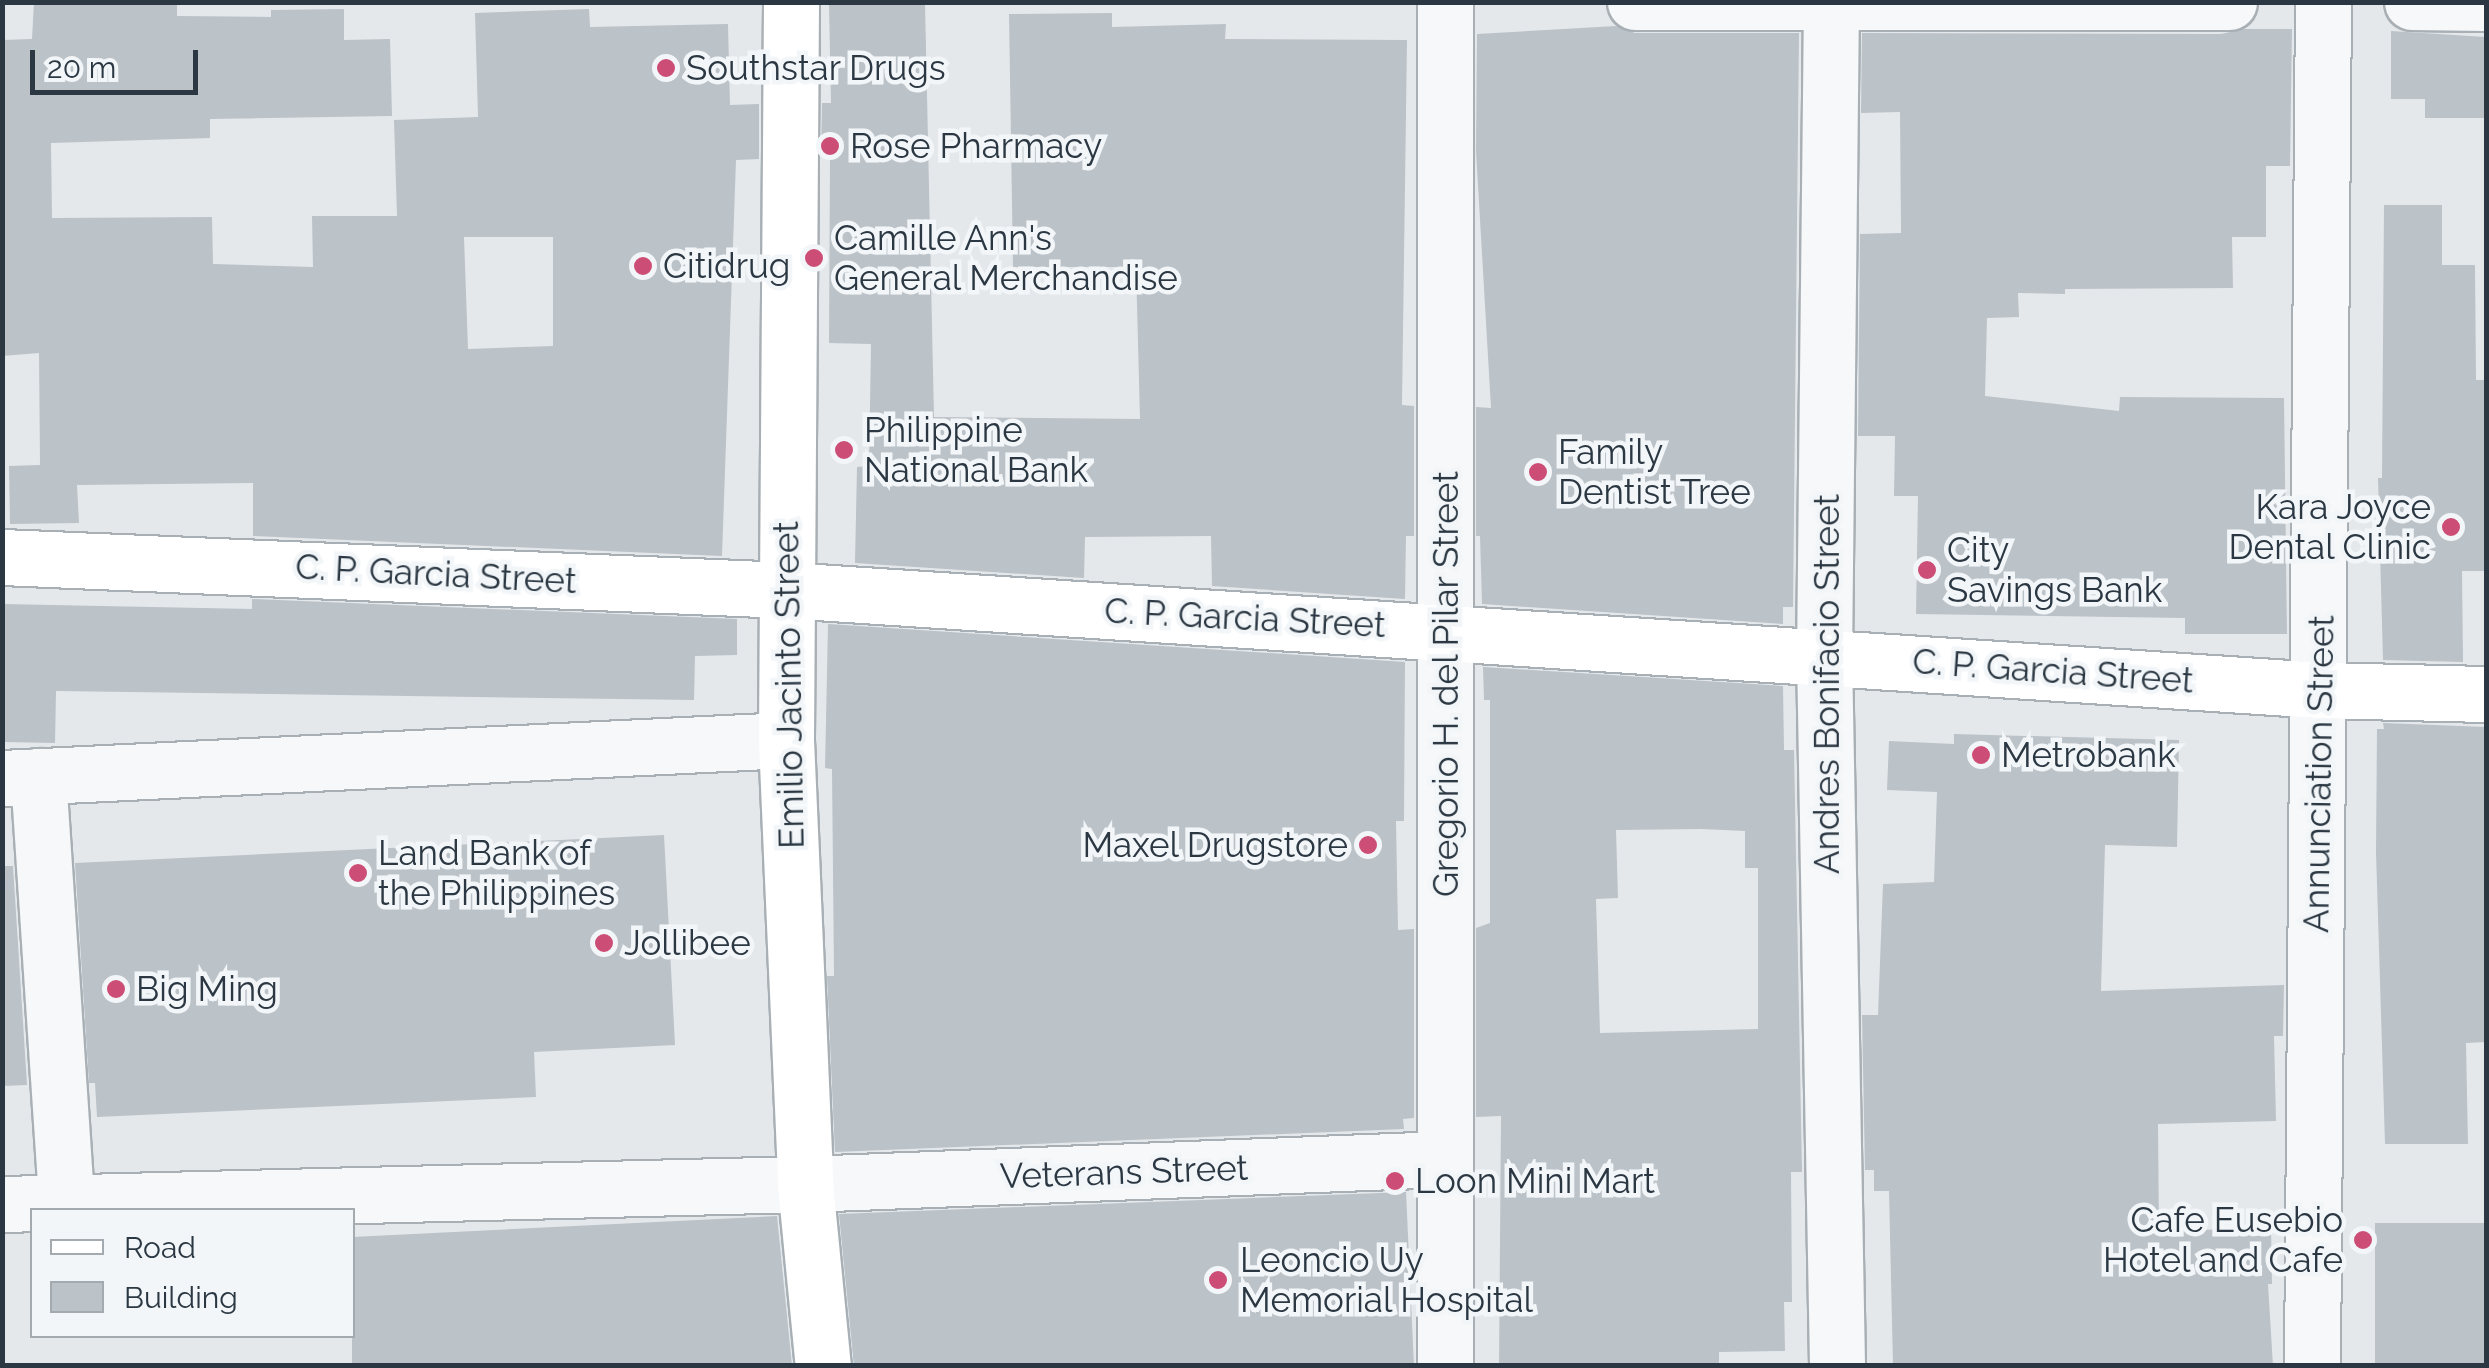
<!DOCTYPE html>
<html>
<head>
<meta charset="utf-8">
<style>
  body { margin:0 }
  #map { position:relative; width:2489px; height:1368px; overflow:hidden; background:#e4e8eb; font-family:Raleway,sans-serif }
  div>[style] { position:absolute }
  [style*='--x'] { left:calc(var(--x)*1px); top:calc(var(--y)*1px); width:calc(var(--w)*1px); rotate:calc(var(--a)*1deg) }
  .building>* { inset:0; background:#bbc2c8; transform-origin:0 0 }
  .roads { filter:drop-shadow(2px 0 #a9b0b5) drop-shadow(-2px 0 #a9b0b5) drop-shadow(0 2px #a9b0b5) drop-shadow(0 -2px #a9b0b5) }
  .street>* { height:55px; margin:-27.5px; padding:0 27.5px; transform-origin:27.5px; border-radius:27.5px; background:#f6f8f9 }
  .secondary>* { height:55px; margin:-27.5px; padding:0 27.5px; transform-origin:27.5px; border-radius:27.5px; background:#fff }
  .dots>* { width:28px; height:28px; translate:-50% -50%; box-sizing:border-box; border:5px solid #f3f6f8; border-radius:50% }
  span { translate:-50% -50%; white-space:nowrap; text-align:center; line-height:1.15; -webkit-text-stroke:9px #f3f6f8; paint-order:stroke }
  .poi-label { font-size:35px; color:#2b3843 }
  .left { translate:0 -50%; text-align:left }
  .right { translate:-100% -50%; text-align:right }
  .street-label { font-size:35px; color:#2b3843 }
  .frame { position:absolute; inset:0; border:5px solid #2b3843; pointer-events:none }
  .legend { position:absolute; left:30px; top:1208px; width:325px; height:130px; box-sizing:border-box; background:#f3f6f8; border:2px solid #a3aab0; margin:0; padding:12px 18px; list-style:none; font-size:30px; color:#2b3843 }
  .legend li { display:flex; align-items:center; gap:20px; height:50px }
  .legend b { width:50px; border:2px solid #a3aab0 }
  .scale { position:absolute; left:30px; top:50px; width:168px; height:45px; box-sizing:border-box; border:5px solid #2b3843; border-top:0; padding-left:12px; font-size:30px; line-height:35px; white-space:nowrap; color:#2b3843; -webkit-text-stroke:8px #f3f6f8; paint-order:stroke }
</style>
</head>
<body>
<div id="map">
  <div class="building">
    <i style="clip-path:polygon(evenodd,34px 2px,177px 2px,177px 16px,271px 17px,271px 10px,344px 9px,344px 40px,390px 39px,392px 116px,210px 119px,210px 138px,51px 143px,52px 218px,212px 217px,213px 264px,313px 267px,312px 216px,397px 216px,394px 120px,478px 117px,475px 13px,589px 9px,590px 27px,728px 24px,730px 105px,759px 104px,759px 159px,736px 160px,722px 556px,253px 536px,253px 483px,77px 485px,79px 523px,10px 524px,9px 466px,40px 465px,39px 353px,2px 356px,2px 40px,32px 39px,34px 2px,464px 237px,553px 237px,553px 346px,468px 349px,464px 237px)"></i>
    <i style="clip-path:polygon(925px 3px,934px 417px,1140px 419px,1136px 267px,1013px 267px,1009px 14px,1112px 13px,1112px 27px,1226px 24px,1225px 39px,1407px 40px,1402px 405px,1414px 406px,1414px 536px,1406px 536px,1405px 599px,1212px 586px,1211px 536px,1085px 537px,1084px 578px,855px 563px,857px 467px,869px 466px,871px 344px,829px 343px,830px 157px,821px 157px,822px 103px,831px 103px,829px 5px)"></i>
    <i style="clip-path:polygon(1616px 26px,1635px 33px,1799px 33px,1793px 607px,1783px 607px,1783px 624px,1482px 604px,1480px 536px,1476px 536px,1476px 407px,1491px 408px,1476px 151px,1477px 34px)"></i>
    <i style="clip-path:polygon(2244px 29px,2292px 29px,2290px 166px,2266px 166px,2266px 237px,2232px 237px,2233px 288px,2065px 289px,2065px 294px,2018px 293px,2019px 317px,1987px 318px,1985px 396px,2119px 411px,2120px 397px,2284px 398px,2287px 634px,2185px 634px,2185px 618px,1916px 614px,1918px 496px,1894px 496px,1895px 436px,1858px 436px,1860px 234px,1901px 233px,1900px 112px,1861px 113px,1862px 33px,2221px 34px)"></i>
    <i style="clip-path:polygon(2391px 31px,2486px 37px,2486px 118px,2425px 118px,2425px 99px,2391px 99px)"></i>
    <i style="clip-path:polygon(2384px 205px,2442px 205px,2442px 265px,2475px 265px,2476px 380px,2486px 380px,2486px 571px,2462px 571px,2463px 662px,2383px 660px,2378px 478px,2382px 478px)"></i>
    <i style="clip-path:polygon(252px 599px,737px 619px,737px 655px,695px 656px,694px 700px,56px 691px,55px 743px,2px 742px,2px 604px,252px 609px)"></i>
    <i style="clip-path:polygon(828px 624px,1405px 662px,1404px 821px,1396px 821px,1398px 930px,1414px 929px,1414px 1118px,1403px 1119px,1404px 1129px,835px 1152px,827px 976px,834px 976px,832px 769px,825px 768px)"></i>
    <i style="clip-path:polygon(evenodd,1483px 667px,1783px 686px,1784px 750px,1794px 750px,1802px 1172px,1791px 1172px,1792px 1302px,1784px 1302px,1785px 1351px,1719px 1352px,1719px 1366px,1499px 1366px,1501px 1116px,1476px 1117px,1476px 928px,1490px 923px,1490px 700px,1484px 700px,1483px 667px,1701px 829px,1745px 831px,1745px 868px,1758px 868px,1758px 1029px,1600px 1033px,1596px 899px,1618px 898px,1616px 830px,1701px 829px)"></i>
    <i style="clip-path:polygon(2383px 723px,2486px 727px,2486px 1042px,2466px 1043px,2468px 1144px,2385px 1144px,2376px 852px,2377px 729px,2384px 729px)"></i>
    <i style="clip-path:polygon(1954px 734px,2179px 740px,2177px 847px,2105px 845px,2101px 991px,2284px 985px,2283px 1036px,2274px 1036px,2276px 1121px,2158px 1124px,2159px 1231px,2271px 1228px,2272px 1284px,2268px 1284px,2273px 1366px,1893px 1366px,1889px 1191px,1874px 1191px,1874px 1170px,1865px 1170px,1862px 1015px,1878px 1015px,1883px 884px,1934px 882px,1937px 792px,1887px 790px,1889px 741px,1954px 744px)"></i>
    <i style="clip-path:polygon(664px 835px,675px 1045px,534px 1052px,536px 1097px,97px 1117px,95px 1083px,89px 1083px,75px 863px)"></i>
    <i style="clip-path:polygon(2px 866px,13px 866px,27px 1085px,2px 1086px)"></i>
    <i style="clip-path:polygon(1406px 1192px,1414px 1366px,854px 1366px,839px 1214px)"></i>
    <i style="clip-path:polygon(777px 1216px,792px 1366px,352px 1366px,352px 1237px)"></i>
    <i style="left:2486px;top:1223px;width:143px;height:111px;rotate:90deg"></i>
  </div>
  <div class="roads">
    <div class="street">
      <i style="--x:1635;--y:2;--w:594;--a:0"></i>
      <i style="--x:1831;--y:2;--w:653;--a:90.61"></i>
      <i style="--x:1824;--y:655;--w:711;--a:88.95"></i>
      <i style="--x:2412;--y:2;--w:74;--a:0.8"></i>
      <i style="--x:38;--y:776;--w:428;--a:86.2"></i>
      <i style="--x:2;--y:778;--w:785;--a:-2.77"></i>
      <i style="--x:2;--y:1204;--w:803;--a:-1.43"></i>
      <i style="--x:805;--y:1184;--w:638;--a:-2.24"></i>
      <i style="--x:1445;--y:1366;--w:1364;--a:-90"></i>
      <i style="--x:2312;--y:1366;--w:1364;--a:-89.54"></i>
    </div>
    <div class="secondary">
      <i style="--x:791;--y:2;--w:738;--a:90.39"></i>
      <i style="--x:786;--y:740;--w:444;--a:87.5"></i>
      <i style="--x:805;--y:1184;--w:183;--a:84.4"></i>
      <i style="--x:2;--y:557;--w:785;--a:2.41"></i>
      <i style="--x:786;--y:590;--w:1538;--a:3.73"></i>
      <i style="--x:2321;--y:690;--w:165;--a:1.4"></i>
    </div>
  </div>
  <div class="dots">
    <i style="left:666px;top:68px;background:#cc4d76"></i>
    <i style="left:830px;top:146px;background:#cc4d76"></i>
    <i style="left:814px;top:258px;background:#cc4d76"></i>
    <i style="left:643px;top:266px;background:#cc4d76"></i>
    <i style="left:844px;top:450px;background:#cc4d76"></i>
    <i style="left:1538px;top:472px;background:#cc4d76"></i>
    <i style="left:2451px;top:527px;background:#cc4d76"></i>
    <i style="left:1927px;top:570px;background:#cc4d76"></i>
    <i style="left:1981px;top:755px;background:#cc4d76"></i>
    <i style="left:1368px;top:845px;background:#cc4d76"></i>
    <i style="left:358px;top:873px;background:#cc4d76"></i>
    <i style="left:604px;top:943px;background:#cc4d76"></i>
    <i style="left:116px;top:989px;background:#cc4d76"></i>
    <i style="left:1395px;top:1181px;background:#cc4d76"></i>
    <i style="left:2363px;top:1240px;background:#cc4d76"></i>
    <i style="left:1218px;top:1280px;background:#cc4d76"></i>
  </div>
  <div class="poi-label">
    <span class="left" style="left:686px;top:68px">Southstar Drugs</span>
    <span class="left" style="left:850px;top:146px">Rose Pharmacy</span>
    <span class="left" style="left:834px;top:258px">Camille Ann's<br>General Merchandise</span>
    <span class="left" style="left:663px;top:266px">Citidrug</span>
    <span class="left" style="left:864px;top:450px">Philippine<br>National Bank</span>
    <span class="left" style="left:1558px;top:472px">Family<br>Dentist Tree</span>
    <span class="right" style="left:2431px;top:527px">Kara Joyce<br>Dental Clinic</span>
    <span class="left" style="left:1947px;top:570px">City<br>Savings Bank</span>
    <span class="left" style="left:2001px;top:755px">Metrobank</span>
    <span class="right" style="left:1348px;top:845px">Maxel Drugstore</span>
    <span class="left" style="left:378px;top:873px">Land Bank of<br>the Philippines</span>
    <span class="left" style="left:624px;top:943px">Jollibee</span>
    <span class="left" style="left:136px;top:989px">Big Ming</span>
    <span class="left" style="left:1415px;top:1181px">Loon Mini Mart</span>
    <span class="right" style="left:2343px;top:1240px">Cafe Eusebio<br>Hotel and Cafe</span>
    <span class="left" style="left:1240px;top:1280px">Leoncio Uy<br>Memorial Hospital</span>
  </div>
  <div class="street-label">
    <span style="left:436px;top:574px;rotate:3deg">C. P. Garcia Street</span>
    <span style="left:1245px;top:618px;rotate:3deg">C. P. Garcia Street</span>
    <span style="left:2053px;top:671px;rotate:4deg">C. P. Garcia Street</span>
    <span style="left:1446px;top:684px;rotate:-90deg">Gregorio H. del Pilar Street</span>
    <span style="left:1827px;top:684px;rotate:-90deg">Andres Bonifacio Street</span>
    <span style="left:789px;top:685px;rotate:-91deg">Emilio Jacinto Street</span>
    <span style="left:2319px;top:774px;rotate:-89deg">Annunciation Street</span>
    <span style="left:1124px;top:1172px;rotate:-2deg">Veterans Street</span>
  </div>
  <div class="frame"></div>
  <ul class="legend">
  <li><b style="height:12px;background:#fff"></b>Road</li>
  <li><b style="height:28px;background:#bbc2c8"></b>Building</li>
  </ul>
  <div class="scale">20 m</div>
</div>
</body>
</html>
